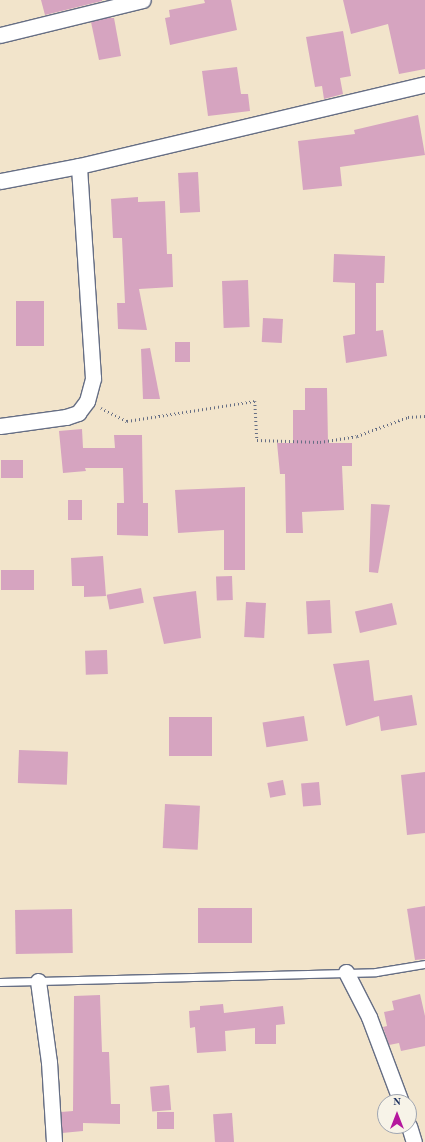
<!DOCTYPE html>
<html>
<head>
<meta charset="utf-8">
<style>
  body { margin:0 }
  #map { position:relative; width:425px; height:1142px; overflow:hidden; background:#f2e4cb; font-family:"Old Standard TT",serif }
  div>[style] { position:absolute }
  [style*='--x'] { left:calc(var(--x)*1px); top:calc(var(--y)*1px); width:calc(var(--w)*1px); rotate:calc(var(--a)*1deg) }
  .building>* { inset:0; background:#d6a4c0; transform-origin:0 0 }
  .path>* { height:2.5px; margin-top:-1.25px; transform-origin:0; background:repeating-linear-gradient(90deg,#666e84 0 1px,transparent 0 4px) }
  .roads { filter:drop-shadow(1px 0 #666e84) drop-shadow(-1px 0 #666e84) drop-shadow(0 1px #666e84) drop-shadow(0 -1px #666e84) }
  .lane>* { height:7px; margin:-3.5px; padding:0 3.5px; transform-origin:3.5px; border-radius:3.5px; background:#fff }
  .street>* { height:15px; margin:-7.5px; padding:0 7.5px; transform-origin:7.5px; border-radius:7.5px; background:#fff }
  span { translate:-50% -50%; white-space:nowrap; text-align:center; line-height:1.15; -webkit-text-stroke:3px #f7f3e8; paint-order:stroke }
  .north { position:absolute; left:377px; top:1094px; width:40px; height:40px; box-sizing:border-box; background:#f7f3e8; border:1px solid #9fa5b1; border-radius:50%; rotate:0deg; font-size:11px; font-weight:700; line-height:16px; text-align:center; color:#1b2f5e }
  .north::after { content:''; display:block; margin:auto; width:14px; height:18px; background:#b5179e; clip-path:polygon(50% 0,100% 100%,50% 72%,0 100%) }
</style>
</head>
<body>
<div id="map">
  <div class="building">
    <i style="clip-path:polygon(41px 0,102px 0,102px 1px,45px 15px)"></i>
    <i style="clip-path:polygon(204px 0,231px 0,237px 30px,170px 45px,165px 18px,170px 17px,169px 10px,205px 3px)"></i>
    <i style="clip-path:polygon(343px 0,425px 0,425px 69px,399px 74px,388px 24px,351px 34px)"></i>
    <i style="clip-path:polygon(105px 18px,114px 18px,121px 56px,99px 60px,91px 22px)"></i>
    <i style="clip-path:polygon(343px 31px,351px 76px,340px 78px,343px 94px,324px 99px,322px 86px,315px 87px,306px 37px)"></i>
    <i style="clip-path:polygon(237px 67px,241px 94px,248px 94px,250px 111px,208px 116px,202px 71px)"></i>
    <i style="clip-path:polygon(418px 115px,425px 155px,340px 167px,342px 186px,303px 190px,298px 141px,355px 134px,354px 130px)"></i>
    <i style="left:198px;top:172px;width:40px;height:20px;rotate:87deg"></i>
    <i style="clip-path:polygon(138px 197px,138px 202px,165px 201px,167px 254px,172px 254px,173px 287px,139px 289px,147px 330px,118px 329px,117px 303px,125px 303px,122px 238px,113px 238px,111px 199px)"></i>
    <i style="clip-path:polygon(334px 254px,385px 256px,384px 283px,376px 283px,376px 331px,383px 330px,387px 356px,346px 363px,343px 336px,355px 334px,355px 283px,333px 282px)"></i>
    <i style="left:248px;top:280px;width:47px;height:26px;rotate:88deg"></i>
    <i style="left:16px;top:301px;width:28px;height:45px"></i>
    <i style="left:263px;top:318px;width:20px;height:24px;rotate:3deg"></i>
    <i style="left:175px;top:342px;width:15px;height:20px"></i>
    <i style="clip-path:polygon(150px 348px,160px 399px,143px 399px,141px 349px)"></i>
    <i style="clip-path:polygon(305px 388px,327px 388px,328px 443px,352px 443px,352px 466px,342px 466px,344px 510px,302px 512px,303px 533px,286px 533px,285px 474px,280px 474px,277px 443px,293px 443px,293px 410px,305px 410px)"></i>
    <i style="clip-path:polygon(82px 429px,83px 448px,115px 448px,114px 435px,142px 435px,143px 503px,148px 503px,148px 536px,117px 535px,117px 503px,124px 503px,123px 468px,85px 468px,86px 471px,63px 473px,59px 431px)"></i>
    <i style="left:1px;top:460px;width:22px;height:18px"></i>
    <i style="clip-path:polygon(245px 487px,245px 570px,224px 570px,224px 530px,178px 533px,175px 490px)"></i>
    <i style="left:68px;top:500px;width:14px;height:20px"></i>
    <i style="clip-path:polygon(371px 504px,390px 505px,378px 573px,369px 572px)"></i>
    <i style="clip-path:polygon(103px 556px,106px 596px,84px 597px,84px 586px,72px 586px,71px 558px)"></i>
    <i style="left:1px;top:570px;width:33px;height:20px"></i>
    <i style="left:232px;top:576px;width:24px;height:16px;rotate:88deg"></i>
    <i style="left:141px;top:588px;width:15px;height:35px;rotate:79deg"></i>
    <i style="clip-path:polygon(196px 591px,201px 638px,164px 644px,153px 597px)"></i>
    <i style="left:330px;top:600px;width:33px;height:24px;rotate:87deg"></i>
    <i style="left:246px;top:602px;width:20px;height:35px;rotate:3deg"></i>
    <i style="left:392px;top:603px;width:22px;height:38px;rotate:77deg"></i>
    <i style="left:107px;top:650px;width:24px;height:22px;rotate:88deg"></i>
    <i style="clip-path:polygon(369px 660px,374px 701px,412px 695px,417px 725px,381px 731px,379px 716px,346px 726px,333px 664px)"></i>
    <i style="left:304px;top:716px;width:25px;height:42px;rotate:81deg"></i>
    <i style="left:169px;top:717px;width:43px;height:39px"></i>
    <i style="left:19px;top:750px;width:49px;height:33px;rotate:2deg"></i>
    <i style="clip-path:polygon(425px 772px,425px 833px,407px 835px,401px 775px)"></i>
    <i style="left:283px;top:780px;width:15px;height:16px;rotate:79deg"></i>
    <i style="left:319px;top:782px;width:23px;height:18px;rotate:85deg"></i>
    <i style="left:165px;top:804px;width:35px;height:44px;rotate:3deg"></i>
    <i style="clip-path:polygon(425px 906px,425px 959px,415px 960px,407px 909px)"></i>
    <i style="left:252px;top:908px;width:35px;height:54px;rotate:90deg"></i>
    <i style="left:72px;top:909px;width:44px;height:57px;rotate:89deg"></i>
    <i style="clip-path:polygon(420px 994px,425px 1016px,425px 1046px,401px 1051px,399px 1043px,389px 1045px,383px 1027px,387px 1026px,384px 1012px,394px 1010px,392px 1001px)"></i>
    <i style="clip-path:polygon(100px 995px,102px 1052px,109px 1052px,111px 1104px,120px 1104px,120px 1124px,83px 1123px,83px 1131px,62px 1133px,61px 1112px,73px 1111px,74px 996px)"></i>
    <i style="clip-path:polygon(223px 1004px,224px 1013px,283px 1006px,285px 1024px,276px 1025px,276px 1044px,255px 1044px,255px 1028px,225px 1031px,226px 1051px,197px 1053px,195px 1027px,190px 1028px,189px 1011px,200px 1010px,200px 1006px)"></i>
    <i style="left:169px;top:1085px;width:25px;height:19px;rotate:85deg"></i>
    <i style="left:157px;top:1112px;width:17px;height:17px"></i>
    <i style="left:232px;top:1113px;width:29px;height:19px;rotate:86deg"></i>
  </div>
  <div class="path">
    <i style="--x:101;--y:408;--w:29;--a:27"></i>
    <i style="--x:127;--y:421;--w:130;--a:-8.9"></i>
    <i style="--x:255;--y:401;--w:39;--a:87"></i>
    <i style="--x:257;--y:440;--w:63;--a:1.8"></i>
    <i style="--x:320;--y:442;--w:37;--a:-9"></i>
    <i style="--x:357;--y:436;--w:54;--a:-20.4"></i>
    <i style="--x:408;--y:417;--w:17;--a:-3"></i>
  </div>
  <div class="roads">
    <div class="lane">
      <i style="--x:0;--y:982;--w:376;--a:-1.5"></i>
      <i style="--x:376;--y:972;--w:50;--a:-9.3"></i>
    </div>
    <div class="street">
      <i style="--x:0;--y:35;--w:147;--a:-13.8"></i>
      <i style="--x:0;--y:181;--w:80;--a:-10.8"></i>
      <i style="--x:79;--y:166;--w:356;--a:-13.3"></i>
      <i style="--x:0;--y:426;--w:67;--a:-7.8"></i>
      <i style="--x:66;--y:417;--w:13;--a:-18"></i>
      <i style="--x:78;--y:413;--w:15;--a:-53"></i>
      <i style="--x:87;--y:401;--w:24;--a:-75"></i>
      <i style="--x:93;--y:378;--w:212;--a:-93.8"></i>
      <i style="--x:346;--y:972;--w:51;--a:62.9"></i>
      <i style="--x:369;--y:1017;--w:91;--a:69.4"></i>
      <i style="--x:38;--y:981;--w:82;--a:82.3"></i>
      <i style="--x:49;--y:1062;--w:80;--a:86.4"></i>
      <i style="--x:409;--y:1126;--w:17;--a:73"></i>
    </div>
  </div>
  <div class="north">N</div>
</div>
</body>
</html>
